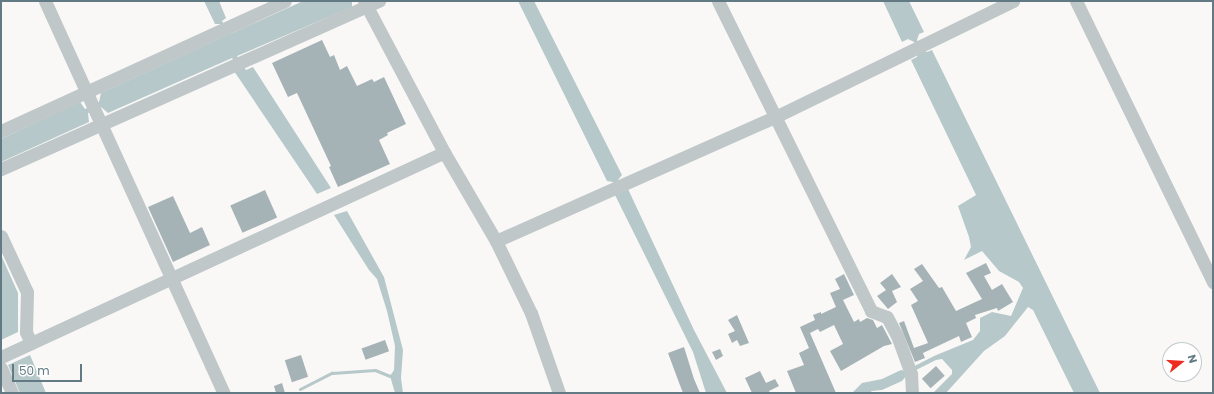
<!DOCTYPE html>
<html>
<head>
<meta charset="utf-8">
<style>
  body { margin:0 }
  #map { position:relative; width:1214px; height:394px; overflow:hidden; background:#f9f8f6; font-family:Poppins,sans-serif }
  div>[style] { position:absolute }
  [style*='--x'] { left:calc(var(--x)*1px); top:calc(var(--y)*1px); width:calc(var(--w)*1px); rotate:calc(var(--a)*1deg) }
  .water>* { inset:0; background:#b7c8ca }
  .stream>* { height:3px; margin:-1.5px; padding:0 1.5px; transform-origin:1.5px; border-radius:1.5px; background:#b7c8ca }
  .building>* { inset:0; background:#a6b3b6; transform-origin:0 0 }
  .minor>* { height:13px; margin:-6.5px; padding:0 6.5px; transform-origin:6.5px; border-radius:6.5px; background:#bfc7c9 }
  span { translate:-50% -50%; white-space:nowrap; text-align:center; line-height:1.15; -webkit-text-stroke:4px #fff; paint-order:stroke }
  .frame { position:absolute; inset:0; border:2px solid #627a83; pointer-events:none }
  .north { position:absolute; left:1162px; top:342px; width:40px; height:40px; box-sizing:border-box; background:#fff; border:1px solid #c0cacd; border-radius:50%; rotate:73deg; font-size:11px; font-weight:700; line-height:16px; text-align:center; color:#627a83 }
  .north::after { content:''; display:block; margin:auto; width:14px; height:18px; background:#ee2d21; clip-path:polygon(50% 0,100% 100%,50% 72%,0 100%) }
  .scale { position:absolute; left:12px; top:364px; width:70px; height:18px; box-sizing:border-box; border:2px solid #627a83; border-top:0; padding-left:5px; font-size:12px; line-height:14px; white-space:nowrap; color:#627a83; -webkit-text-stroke:3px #fff; paint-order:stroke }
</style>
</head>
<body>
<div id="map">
  <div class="water">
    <i style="clip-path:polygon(204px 1px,219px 1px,226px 18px,222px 21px,230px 34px,303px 1px,352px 1px,352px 7px,237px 56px,246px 70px,253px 67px,331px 188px,317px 194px,234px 71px,239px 68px,232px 58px,108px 113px,101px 107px,88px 113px,89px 122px,1px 162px,1px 139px,80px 102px,85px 109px,99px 102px,101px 93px,225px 36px,220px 24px,215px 24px)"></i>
    <i style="clip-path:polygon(518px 1px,534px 1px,622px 175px,618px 180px,628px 189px,694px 330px,727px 393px,706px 393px,693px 352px,615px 195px,617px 191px,613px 182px,607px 181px)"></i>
    <i style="clip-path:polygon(883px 1px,909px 1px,924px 32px,919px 34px,917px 40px,922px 50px,927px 52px,932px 50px,1100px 393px,1074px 393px,1033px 310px,1028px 307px,1005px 336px,984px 351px,946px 393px,933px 393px,952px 374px,952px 370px,942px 359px,936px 360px,914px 371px,907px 375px,902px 381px,882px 390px,872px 391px,869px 393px,852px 393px,862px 383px,882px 379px,901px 370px,905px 371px,934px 356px,973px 340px,980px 331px,980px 318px,992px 312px,1011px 316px,1023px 288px,1019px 282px,999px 271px,982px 251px,964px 260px,971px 247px,969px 237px,958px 206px,976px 195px,911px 60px,917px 57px,918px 52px,914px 42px,908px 39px,902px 42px)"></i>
    <i style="clip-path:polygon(347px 211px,384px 277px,403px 350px,401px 378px,403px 393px,395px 393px,390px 376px,394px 370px,395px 346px,387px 311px,377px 279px,369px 270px,334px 215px)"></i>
    <i style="clip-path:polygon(1px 255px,18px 293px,18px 332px,1px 340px)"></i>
    <i style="clip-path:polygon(30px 355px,46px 393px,20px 393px,8px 365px)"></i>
  </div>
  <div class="stream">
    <i style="--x:300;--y:389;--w:36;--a:-27"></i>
    <i style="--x:332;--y:373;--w:43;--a:-4"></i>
    <i style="--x:375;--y:370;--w:16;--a:22"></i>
  </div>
  <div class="building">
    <i style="clip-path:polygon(322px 40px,330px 57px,334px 55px,340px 70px,347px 66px,357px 86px,372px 79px,374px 82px,384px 77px,406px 124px,387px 133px,388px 135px,379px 140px,390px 164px,338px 187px,329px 167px,331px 166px,297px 93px,288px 97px,272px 63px)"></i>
    <i style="left:265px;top:190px;width:30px;height:38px;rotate:66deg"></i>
    <i style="clip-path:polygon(173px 196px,190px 233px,202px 227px,210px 245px,173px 262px,148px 207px)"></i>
    <i style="clip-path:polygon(986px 263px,991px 273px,984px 276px,992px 290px,1002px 284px,1013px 302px,998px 311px,997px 308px,975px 315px,976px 318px,966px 323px,972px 337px,961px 342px,959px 336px,923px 353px,925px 358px,915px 362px,899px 323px,904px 321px,914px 348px,928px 343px,911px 305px,918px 301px,910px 289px,923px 281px,914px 269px,922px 264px,939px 288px,942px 287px,956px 311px,982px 299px,966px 273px)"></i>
    <i style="clip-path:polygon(844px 274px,854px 295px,843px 300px,854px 322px,859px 319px,860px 322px,867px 318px,873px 320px,877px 328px,882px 325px,892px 344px,884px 346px,841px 371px,830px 351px,843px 344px,834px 325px,820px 332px,818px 329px,810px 333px,836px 393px,796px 393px,787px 371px,804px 365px,799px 353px,809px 348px,800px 327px,815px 320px,813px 315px,821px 312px,821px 314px,836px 307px,830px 293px,840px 289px,835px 279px)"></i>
    <i style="clip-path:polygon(892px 274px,901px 287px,892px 291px,897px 302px,888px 309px,877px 296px,886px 290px,880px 283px)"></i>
    <i style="clip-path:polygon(737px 315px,749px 343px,740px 346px,737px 340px,732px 343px,728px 334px,735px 331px,728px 320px)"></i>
    <i style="left:385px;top:340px;width:12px;height:25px;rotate:70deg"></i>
    <i style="clip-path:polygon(684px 347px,694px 379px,700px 393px,683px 393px,678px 380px,668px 353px)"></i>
    <i style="clip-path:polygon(720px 349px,723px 356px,716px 360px,712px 352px)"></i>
    <i style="left:301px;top:355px;width:23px;height:17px;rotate:72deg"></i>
    <i style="left:936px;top:366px;width:13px;height:19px;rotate:48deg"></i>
    <i style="clip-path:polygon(760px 371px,766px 383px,775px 379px,779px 386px,769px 391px,770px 393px,752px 393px,745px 378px)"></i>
    <i style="clip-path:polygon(282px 383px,285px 393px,276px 393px,274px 386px)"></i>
  </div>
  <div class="minor">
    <i style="--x:45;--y:1;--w:431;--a:65.5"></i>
    <i style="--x:364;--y:1;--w:171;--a:62.1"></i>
    <i style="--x:444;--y:152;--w:103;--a:59.7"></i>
    <i style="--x:496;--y:241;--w:80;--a:64.1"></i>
    <i style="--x:531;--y:313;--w:85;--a:70.7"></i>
    <i style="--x:718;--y:1;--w:346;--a:63.7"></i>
    <i style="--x:871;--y:311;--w:17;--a:21"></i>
    <i style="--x:887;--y:317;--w:24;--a:62"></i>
    <i style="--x:898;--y:338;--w:38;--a:70"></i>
    <i style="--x:911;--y:374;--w:19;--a:87"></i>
    <i style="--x:1076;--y:1;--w:313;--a:64"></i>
    <i style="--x:1;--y:131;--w:312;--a:-24.6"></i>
    <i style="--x:1;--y:169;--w:414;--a:-24"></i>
    <i style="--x:1;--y:236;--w:62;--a:65.1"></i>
    <i style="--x:27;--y:292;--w:40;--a:91.4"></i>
    <i style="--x:26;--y:332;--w:12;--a:66"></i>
    <i style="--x:496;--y:241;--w:305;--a:-24"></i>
    <i style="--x:775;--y:117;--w:265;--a:-26"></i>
    <i style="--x:1;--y:357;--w:488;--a:-24.8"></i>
    <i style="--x:1;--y:368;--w:27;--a:66"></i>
  </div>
  <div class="frame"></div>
  <div class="north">N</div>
  <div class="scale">50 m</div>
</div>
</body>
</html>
